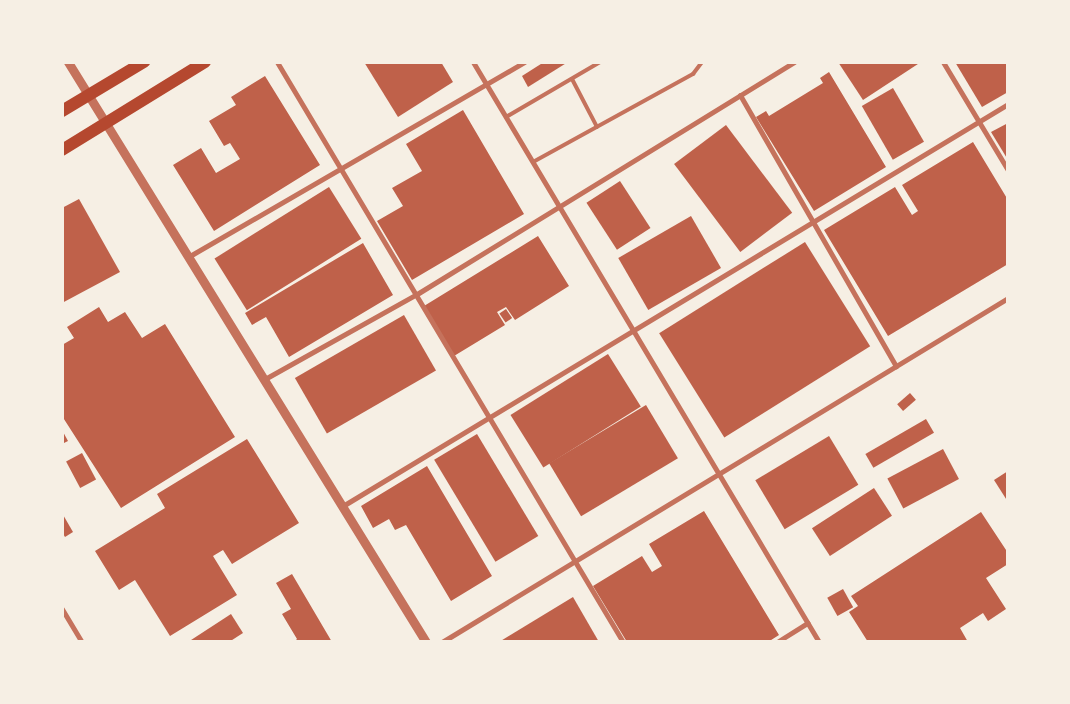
<!DOCTYPE html>
<html>
<head>
<meta charset="utf-8">
<style>
  body { margin:0 }
  #map { position:relative; width:1070px; height:704px; overflow:hidden; background:#f6efe4; font-family:Spectral,serif }
  div>[style] { position:absolute }
  [style*='--x'] { left:calc(var(--x)*1px); top:calc(var(--y)*1px); width:calc(var(--w)*1px); rotate:calc(var(--a)*1deg) }
  .building>* { inset:0; background:#bf614a; transform-origin:0 0 }
  .service>* { height:4px; margin:-2px; padding:0 2px; transform-origin:2px; border-radius:2px; background:#c5725c }
  .minor>* { height:5px; margin:-2.5px; padding:0 2.5px; transform-origin:2.5px; border-radius:2.5px; background:#c5725c }
  .tertiary>* { height:9px; margin:-4.5px; padding:0 4.5px; transform-origin:4.5px; border-radius:4.5px; background:#c5725c }
  .primary>* { height:12px; margin:-6px; padding:0 6px; transform-origin:6px; border-radius:6px; background:#b5482f }
  span { translate:-50% -50%; white-space:nowrap; text-align:center; line-height:1.15; -webkit-text-stroke:4px #f6efe4; paint-order:stroke }
  .frame { position:absolute; inset:0; border:64px solid #f6efe4; pointer-events:none }
</style>
</head>
<body>
<div id="map">
  <div class="building">
    <i style="clip-path:polygon(364px 62px,441px 62px,453px 82px,398px 117px)"></i>
    <i style="clip-path:polygon(544px 62px,568px 62px,528px 87px,522px 76px)"></i>
    <i style="clip-path:polygon(838px 62px,921px 62px,863px 100px)"></i>
    <i style="clip-path:polygon(955px 62px,1008px 62px,1008px 92px,982px 107px)"></i>
    <i style="clip-path:polygon(829px 72px,886px 167px,814px 211px,756px 117px,766px 111px,769px 116px,823px 83px,820px 78px)"></i>
    <i style="clip-path:polygon(265px 76px,320px 165px,214px 231px,173px 165px,201px 148px,216px 173px,240px 159px,230px 143px,224px 146px,209px 121px,236px 105px,231px 97px)"></i>
    <i style="left:893px;top:88px;width:62px;height:36px;rotate:60deg"></i>
    <i style="clip-path:polygon(463px 110px,524px 214px,412px 280px,377px 221px,403px 206px,392px 188px,422px 171px,406px 144px)"></i>
    <i style="clip-path:polygon(1008px 123px,1008px 160px,991px 132px)"></i>
    <i style="left:726px;top:125px;width:110px;height:65px;rotate:53deg"></i>
    <i style="clip-path:polygon(973px 142px,1008px 200px,1008px 264px,888px 336px,824px 230px,895px 187px,912px 215px,918px 211px,902px 185px)"></i>
    <i style="left:620px;top:181px;width:56px;height:40px;rotate:57deg"></i>
    <i style="left:329px;top:187px;width:61px;height:135px;rotate:58deg"></i>
    <i style="clip-path:polygon(79px 199px,120px 272px,62px 303px,62px 208px)"></i>
    <i style="left:691px;top:216px;width:60px;height:84px;rotate:60deg"></i>
    <i style="clip-path:polygon(538px 236px,569px 286px,515px 320px,506px 307px,497px 312px,505px 325px,454px 356px,424px 306px)"></i>
    <i style="left:805px;top:242px;width:123px;height:172px;rotate:58deg"></i>
    <i style="clip-path:polygon(363px 243px,393px 295px,289px 357px,266px 317px,252px 325px,245px 313px)"></i>
    <i style="clip-path:polygon(99px 307px,108px 322px,125px 312px,142px 338px,165px 324px,235px 437px,121px 508px,62px 416px,62px 345px,74px 338px,67px 327px)"></i>
    <i style="left:506px;top:309px;width:11px;height:8px;rotate:56deg"></i>
    <i style="left:404px;top:315px;width:64px;height:126px;rotate:60deg"></i>
    <i style="left:608px;top:354px;width:62px;height:115px;rotate:58deg"></i>
    <i style="left:910px;top:393px;width:9px;height:17px;rotate:49deg"></i>
    <i style="left:646px;top:405px;width:62px;height:113px;rotate:59deg"></i>
    <i style="left:926px;top:419px;width:16px;height:70px;rotate:60deg"></i>
    <i style="clip-path:polygon(62px 430px,68px 441px,62px 444px)"></i>
    <i style="left:477px;top:434px;width:119px;height:50px;rotate:59deg"></i>
    <i style="left:829px;top:436px;width:57px;height:86px;rotate:59deg"></i>
    <i style="clip-path:polygon(247px 439px,299px 523px,232px 564px,223px 550px,213px 556px,237px 595px,170px 636px,135px 580px,119px 590px,95px 551px,165px 508px,157px 494px)"></i>
    <i style="left:943px;top:449px;width:34px;height:63px;rotate:62deg"></i>
    <i style="left:82px;top:453px;width:30px;height:18px;rotate:62deg"></i>
    <i style="clip-path:polygon(427px 466px,492px 576px,451px 601px,406px 525px,395px 530px,389px 519px,373px 528px,361px 506px)"></i>
    <i style="clip-path:polygon(1008px 471px,1008px 502px,994px 480px)"></i>
    <i style="left:874px;top:488px;width:33px;height:74px;rotate:57deg"></i>
    <i style="clip-path:polygon(704px 511px,779px 635px,768px 642px,627px 642px,593px 586px,642px 556px,652px 572px,662px 566px,649px 544px)"></i>
    <i style="clip-path:polygon(981px 512px,1008px 553px,1008px 564px,986px 578px,1006px 609px,988px 621px,983px 613px,960px 628px,968px 642px,868px 642px,849px 612px,858px 606px,851px 596px)"></i>
    <i style="clip-path:polygon(62px 513px,73px 532px,65px 537px,62px 532px)"></i>
    <i style="clip-path:polygon(292px 574px,332px 642px,294px 642px,297px 639px,282px 614px,291px 609px,276px 583px)"></i>
    <i style="left:843px;top:589px;width:21px;height:18px;rotate:61deg"></i>
    <i style="clip-path:polygon(573px 597px,599px 642px,499px 642px)"></i>
    <i style="clip-path:polygon(231px 614px,243px 633px,229px 642px,188px 642px)"></i>
  </div>
  <div class="service">
    <i style="--x:572;--y:79;--w:54;--a:62.5"></i>
    <i style="--x:506;--y:117;--w:109;--a:-30.3"></i>
    <i style="--x:533;--y:162;--w:183;--a:-28.8"></i>
    <i style="--x:693;--y:74;--w:15;--a:-53"></i>
  </div>
  <div class="minor">
    <i style="--x:277;--y:62;--w:675;--a:59.18"></i>
    <i style="--x:473;--y:62;--w:675;--a:59.18"></i>
    <i style="--x:943;--y:62;--w:126;--a:59"></i>
    <i style="--x:740;--y:95;--w:313;--a:60.1"></i>
    <i style="--x:188;--y:257;--w:389;--a:-30.1"></i>
    <i style="--x:263;--y:380;--w:176;--a:-29.2"></i>
    <i style="--x:417;--y:294;--w:443;--a:-31.6"></i>
    <i style="--x:341;--y:507;--w:779;--a:-31.14"></i>
    <i style="--x:62;--y:609;--w:39;--a:59"></i>
    <i style="--x:442;--y:642;--w:662;--a:-31.29"></i>
    <i style="--x:777;--y:642;--w:36;--a:-32"></i>
  </div>
  <div class="tertiary">
    <i style="--x:68;--y:62;--w:682;--a:58.32"></i>
  </div>
  <div class="primary">
    <i style="--x:62;--y:111;--w:96;--a:-30.9"></i>
    <i style="--x:62;--y:150;--w:168;--a:-31.6"></i>
  </div>
  <div class="frame"></div>
</div>
</body>
</html>
